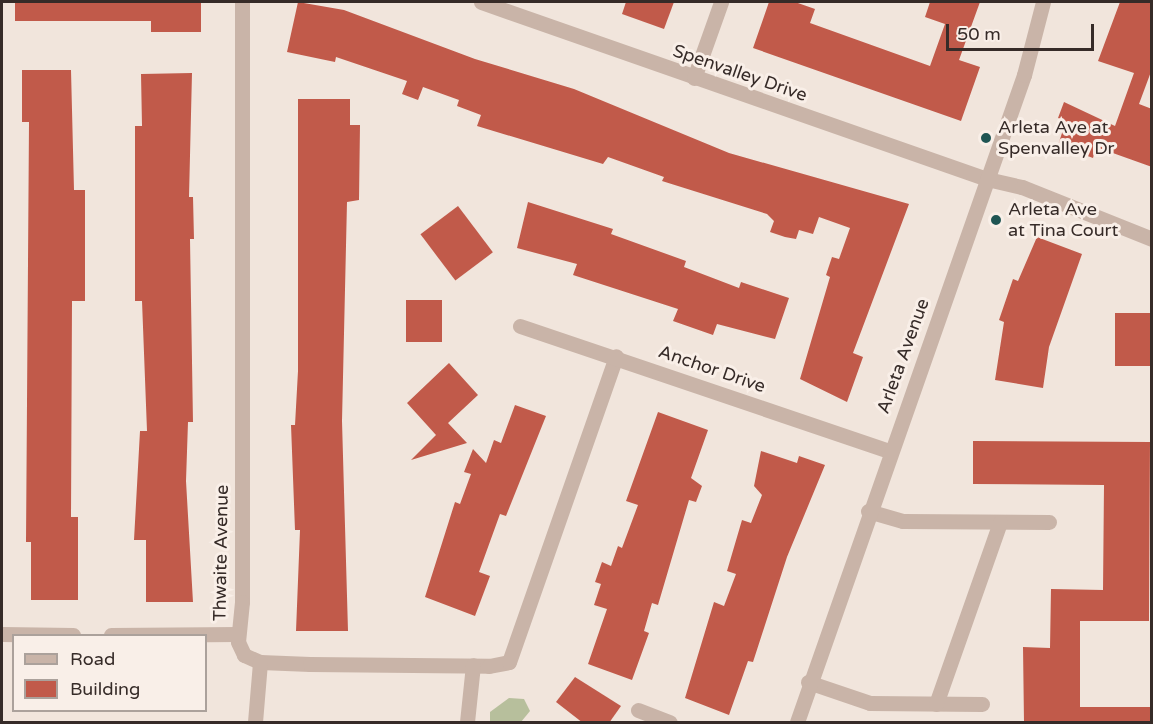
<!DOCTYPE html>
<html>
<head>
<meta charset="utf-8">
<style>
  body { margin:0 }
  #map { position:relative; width:1153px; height:724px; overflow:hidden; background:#f1e5dc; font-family:"Varela Round",sans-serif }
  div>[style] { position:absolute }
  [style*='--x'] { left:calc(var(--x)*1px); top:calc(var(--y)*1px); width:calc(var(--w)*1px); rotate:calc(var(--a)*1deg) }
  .green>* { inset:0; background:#b7bf9c }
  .building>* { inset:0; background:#c15a4a; transform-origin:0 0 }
  .minor>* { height:15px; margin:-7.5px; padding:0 7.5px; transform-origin:7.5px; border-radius:7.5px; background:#c9b4a8 }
  .dots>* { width:16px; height:16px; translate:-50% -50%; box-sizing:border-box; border:3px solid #f9efe8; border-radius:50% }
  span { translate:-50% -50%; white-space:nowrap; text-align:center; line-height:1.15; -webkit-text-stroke:6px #f9efe8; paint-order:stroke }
  .street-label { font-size:18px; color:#362b28 }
  .poi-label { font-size:18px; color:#362b28 }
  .left { translate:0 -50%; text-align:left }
  .frame { position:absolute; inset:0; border:3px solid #362b28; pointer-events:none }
  .legend { position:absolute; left:12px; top:634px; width:195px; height:78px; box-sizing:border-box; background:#f9efe8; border:2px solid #aba19b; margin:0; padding:8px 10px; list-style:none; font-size:18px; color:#362b28 }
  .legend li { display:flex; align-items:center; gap:12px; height:30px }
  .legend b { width:30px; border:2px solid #aba19b }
  .scale { position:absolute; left:946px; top:24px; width:148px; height:27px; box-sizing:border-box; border:3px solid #362b28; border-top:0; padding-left:8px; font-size:18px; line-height:21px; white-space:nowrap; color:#362b28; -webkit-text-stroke:4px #f9efe8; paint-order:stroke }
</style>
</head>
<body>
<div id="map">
  <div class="green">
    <i style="clip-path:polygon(509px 698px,524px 699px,530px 711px,521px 722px,490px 722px,490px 712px)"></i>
  </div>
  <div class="building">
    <i style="clip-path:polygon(15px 2px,201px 2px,201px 32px,151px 32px,151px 21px,15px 21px)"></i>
    <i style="clip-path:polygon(298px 2px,344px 10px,475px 59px,574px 89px,729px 153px,909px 204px,853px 353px,863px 357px,847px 402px,800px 379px,830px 277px,826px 275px,832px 257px,839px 259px,850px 228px,819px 217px,813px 234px,799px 230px,796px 239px,785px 237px,770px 232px,774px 221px,767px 214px,662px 181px,664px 177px,608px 157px,603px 164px,477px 126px,481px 115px,457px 106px,459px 100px,423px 87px,418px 100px,402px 94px,407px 81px,336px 57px,335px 62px,287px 52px)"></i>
    <i style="clip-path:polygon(626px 2px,674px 2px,664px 29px,622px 14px)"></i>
    <i style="clip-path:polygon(769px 2px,795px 2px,815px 9px,810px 23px,930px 66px,945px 24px,925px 17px,930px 2px,980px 2px,959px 60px,980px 67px,961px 121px,753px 48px)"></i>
    <i style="clip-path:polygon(1120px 2px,1152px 2px,1152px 69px,1139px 104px,1152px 109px,1152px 167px,1096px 147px,1093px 158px,1058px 145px,1066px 121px,1058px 118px,1064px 102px,1115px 126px,1134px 73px,1098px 61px)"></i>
    <i style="clip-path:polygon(22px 70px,71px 70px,74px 190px,85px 190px,85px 301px,72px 301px,71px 517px,78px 517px,78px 600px,31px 600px,31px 542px,26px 542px,29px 122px,22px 122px)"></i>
    <i style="clip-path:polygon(192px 73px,189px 197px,193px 197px,194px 239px,190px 239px,193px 422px,188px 422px,186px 481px,193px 602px,146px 602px,146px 540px,134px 540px,140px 431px,147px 431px,142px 301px,135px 301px,135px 126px,142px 126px,141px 74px)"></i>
    <i style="clip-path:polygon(298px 99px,350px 99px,350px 125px,360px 125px,359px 200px,347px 202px,342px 421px,348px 631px,296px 631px,300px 530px,295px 530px,291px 425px,295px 425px,298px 371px)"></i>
    <i style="clip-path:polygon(528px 202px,613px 229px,611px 234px,686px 261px,684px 267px,739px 288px,741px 282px,789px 298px,775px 339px,717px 324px,713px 335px,673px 321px,678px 309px,573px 275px,577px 264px,517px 248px)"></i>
    <i style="left:458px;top:206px;width:58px;height:47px;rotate:53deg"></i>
    <i style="clip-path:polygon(1037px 237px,1082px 254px,1049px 347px,1043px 388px,995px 380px,1004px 322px,999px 320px,1013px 279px,1018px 281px)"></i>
    <i style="left:406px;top:300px;width:36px;height:42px"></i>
    <i style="left:1152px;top:313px;width:53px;height:37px;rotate:90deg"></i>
    <i style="clip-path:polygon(449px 363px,478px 395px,448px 423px,467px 443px,411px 460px,436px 435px,407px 403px)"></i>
    <i style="clip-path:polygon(515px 405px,546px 416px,506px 516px,500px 514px,479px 572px,490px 576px,475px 616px,425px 597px,455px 502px,460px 504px,471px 474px,464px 472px,473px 449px,486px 463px,494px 440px,501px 443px)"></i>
    <i style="clip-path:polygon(658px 412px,708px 430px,691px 478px,702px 486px,696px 502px,689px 500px,658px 605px,652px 603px,644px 631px,649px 633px,632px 680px,588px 664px,607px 609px,594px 605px,601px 584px,595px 582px,602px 562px,611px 566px,618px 546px,622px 548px,638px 505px,626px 501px)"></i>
    <i style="clip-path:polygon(973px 441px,1150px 442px,1149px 621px,1080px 621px,1080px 707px,1152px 707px,1152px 723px,1024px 723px,1023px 647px,1050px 648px,1051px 589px,1103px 590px,1104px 485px,973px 484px)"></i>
    <i style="clip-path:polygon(761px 451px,797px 463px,799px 456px,825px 465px,787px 557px,753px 662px,748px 661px,729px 715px,685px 698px,714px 602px,724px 606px,736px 574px,727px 571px,742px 520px,751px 523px,762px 495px,754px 486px)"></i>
    <i style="clip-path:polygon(575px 677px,621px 706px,609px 723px,583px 723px,556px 702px)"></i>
  </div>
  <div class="minor">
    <i style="--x:242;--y:2;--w:600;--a:90"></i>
    <i style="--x:242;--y:602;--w:40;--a:95.7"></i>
    <i style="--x:238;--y:642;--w:14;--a:65"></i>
    <i style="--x:244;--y:655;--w:17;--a:24"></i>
    <i style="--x:260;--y:662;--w:50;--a:2.3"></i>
    <i style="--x:310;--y:664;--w:179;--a:0.6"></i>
    <i style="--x:489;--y:666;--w:20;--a:-11"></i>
    <i style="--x:509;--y:662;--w:324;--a:-70.7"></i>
    <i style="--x:481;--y:2;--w:536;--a:19.28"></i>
    <i style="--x:987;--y:179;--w:36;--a:13"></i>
    <i style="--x:1022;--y:187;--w:140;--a:21.8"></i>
    <i style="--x:694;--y:78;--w:81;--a:-70.4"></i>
    <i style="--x:520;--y:326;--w:390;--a:18.7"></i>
    <i style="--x:868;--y:511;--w:36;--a:16"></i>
    <i style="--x:903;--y:521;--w:146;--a:0.4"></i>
    <i style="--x:2;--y:634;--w:71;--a:0.8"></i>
    <i style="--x:111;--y:635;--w:127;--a:-0.5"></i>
    <i style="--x:808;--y:682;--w:65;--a:18.7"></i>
    <i style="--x:870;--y:703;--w:112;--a:0.5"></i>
    <i style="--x:936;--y:704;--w:193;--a:-70.6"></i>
    <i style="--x:638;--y:710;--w:34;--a:21"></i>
    <i style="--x:255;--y:722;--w:60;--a:-85.2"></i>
    <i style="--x:467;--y:722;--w:57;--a:-84"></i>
    <i style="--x:797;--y:722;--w:686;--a:-70.67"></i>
    <i style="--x:1024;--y:75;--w:75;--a:-75.4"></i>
  </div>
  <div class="dots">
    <i style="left:986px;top:138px;background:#1f5553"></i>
    <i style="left:996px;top:220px;background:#1f5553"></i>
  </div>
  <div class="street-label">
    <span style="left:740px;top:73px;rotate:19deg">Spenvalley Drive</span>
    <span style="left:903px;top:356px;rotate:-70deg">Arleta Avenue</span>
    <span style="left:712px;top:369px;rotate:19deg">Anchor Drive</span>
    <span style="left:221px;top:553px;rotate:-89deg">Thwaite Avenue</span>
  </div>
  <div class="poi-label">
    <span class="left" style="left:998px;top:138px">Arleta Ave at<br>Spenvalley Dr</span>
    <span class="left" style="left:1008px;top:220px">Arleta Ave<br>at Tina Court</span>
  </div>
  <div class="frame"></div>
  <ul class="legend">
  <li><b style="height:8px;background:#c9b4a8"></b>Road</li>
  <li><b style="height:16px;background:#c15a4a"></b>Building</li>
  </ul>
  <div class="scale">50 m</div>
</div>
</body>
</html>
